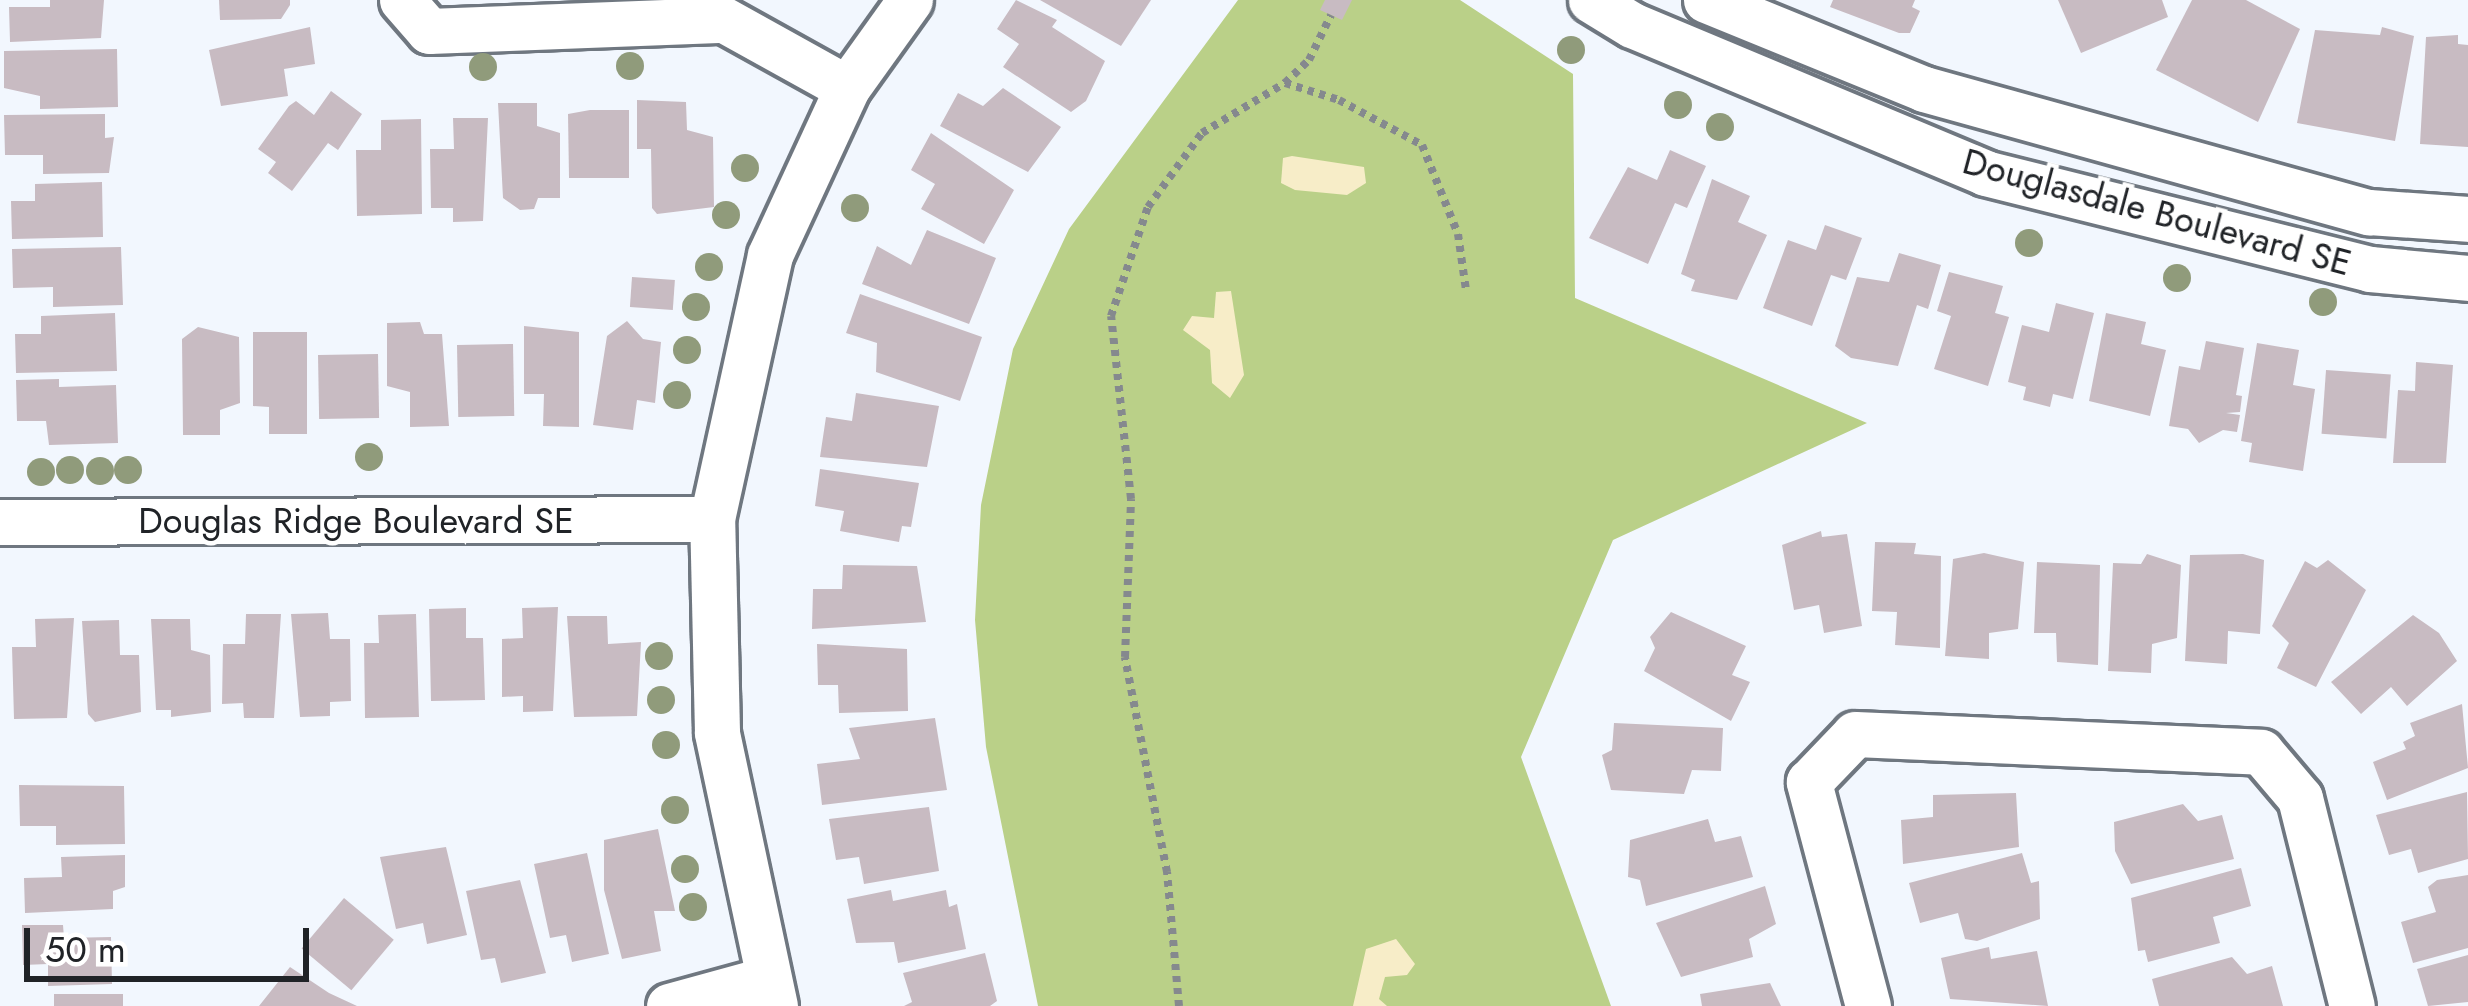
<!DOCTYPE html>
<html>
<head>
<meta charset="utf-8">
<style>
  body { margin:0 }
  #map { position:relative; width:2468px; height:1006px; overflow:hidden; background:#f2f7fe; font-family:Jost,sans-serif }
  div>[style] { position:absolute }
  [style*='--x'] { left:calc(var(--x)*1px); top:calc(var(--y)*1px); width:calc(var(--w)*1px); rotate:calc(var(--a)*1deg) }
  .green>* { inset:0; background:#bad088 }
  .sand>* { inset:0; background:#f7edc8 }
  .building>* { inset:0; background:#c8bbc2; transform-origin:0 0 }
  .path>* { height:8px; margin-top:-4px; transform-origin:0; background:repeating-linear-gradient(90deg,#85898e 0 6px,transparent 0 12px) }
  .roads { filter:drop-shadow(3px 0 #6f7780) drop-shadow(-3px 0 #6f7780) drop-shadow(0 3px #6f7780) drop-shadow(0 -3px #6f7780) }
  .minor>* { height:45px; margin:-22.5px; padding:0 22.5px; transform-origin:22.5px; border-radius:22.5px; background:#fff }
  .trees>* { width:28px; height:28px; margin:-14px; border-radius:50%; background:#909b7b }
  span { translate:-50% -50%; white-space:nowrap; text-align:center; line-height:1.15; -webkit-text-stroke:9px #fff; paint-order:stroke }
  .street-label { font-size:36px; color:#202327 }
  .scale { position:absolute; left:24px; top:928px; width:285px; height:54px; box-sizing:border-box; border:6px solid #202327; border-top:0; padding-left:15px; font-size:36px; line-height:42px; white-space:nowrap; color:#202327; -webkit-text-stroke:9px #fff; paint-order:stroke }
</style>
</head>
<body>
<div id="map">
  <div class="green">
    <i style="clip-path:polygon(1238px 0,1460px 0,1573px 74px,1575px 298px,1867px 423px,1613px 540px,1521px 757px,1611px 1006px,1038px 1006px,986px 747px,975px 620px,981px 505px,1013px 349px,1069px 229px)"></i>
  </div>
  <div class="sand">
    <i style="clip-path:polygon(1292px 156px,1364px 167px,1366px 183px,1347px 195px,1295px 190px,1281px 183px,1283px 158px)"></i>
    <i style="clip-path:polygon(1231px 291px,1244px 375px,1230px 398px,1212px 383px,1210px 350px,1183px 330px,1192px 316px,1214px 318px,1216px 292px)"></i>
    <i style="clip-path:polygon(1396px 939px,1415px 964px,1407px 975px,1385px 977px,1379px 999px,1387px 1006px,1353px 1006px,1366px 949px)"></i>
  </div>
  <div class="building">
    <i style="clip-path:polygon(50px 0,104px 0,101px 38px,10px 42px,9px 7px,50px 7px)"></i>
    <i style="clip-path:polygon(219px 0,290px 0,290px 5px,281px 19px,220px 20px)"></i>
    <i style="clip-path:polygon(1016px 0,1057px 20px,1052px 27px,1105px 61px,1086px 101px,1071px 112px,1003px 67px,1019px 44px,997px 29px)"></i>
    <i style="clip-path:polygon(1040px 0,1151px 0,1121px 46px)"></i>
    <i style="clip-path:polygon(1325px 0,1352px 0,1342px 20px,1320px 10px)"></i>
    <i style="clip-path:polygon(1833px 0,1915px 0,1912px 7px,1920px 11px,1910px 33px,1899px 33px,1830px 7px)"></i>
    <i style="clip-path:polygon(2058px 0,2162px 0,2168px 17px,2081px 53px)"></i>
    <i style="clip-path:polygon(2192px 0,2246px 0,2300px 29px,2258px 122px,2156px 70px)"></i>
    <i style="clip-path:polygon(310px 27px,315px 64px,284px 69px,288px 96px,221px 106px,209px 50px)"></i>
    <i style="clip-path:polygon(2382px 27px,2414px 36px,2395px 141px,2297px 123px,2315px 30px,2380px 35px)"></i>
    <i style="clip-path:polygon(2458px 35px,2458px 44px,2468px 45px,2468px 147px,2420px 144px,2426px 37px)"></i>
    <i style="clip-path:polygon(117px 49px,118px 107px,40px 109px,40px 96px,4px 88px,4px 51px)"></i>
    <i style="clip-path:polygon(1003px 88px,1061px 127px,1028px 172px,940px 126px,958px 93px,983px 106px)"></i>
    <i style="clip-path:polygon(331px 91px,362px 114px,338px 150px,328px 143px,292px 191px,268px 173px,276px 162px,258px 149px,289px 106px,296px 101px,314px 115px)"></i>
    <i style="clip-path:polygon(637px 100px,686px 102px,687px 130px,713px 137px,714px 207px,657px 214px,652px 208px,651px 149px,637px 149px)"></i>
    <i style="clip-path:polygon(498px 103px,537px 103px,537px 126px,560px 133px,560px 198px,538px 198px,534px 209px,520px 210px,503px 198px)"></i>
    <i style="clip-path:polygon(590px 110px,629px 110px,629px 178px,569px 178px,568px 114px)"></i>
    <i style="clip-path:polygon(105px 114px,105px 138px,114px 137px,109px 173px,43px 174px,43px 155px,5px 155px,4px 115px)"></i>
    <i style="clip-path:polygon(453px 118px,488px 118px,483px 221px,453px 222px,453px 208px,431px 208px,430px 149px,454px 149px)"></i>
    <i style="clip-path:polygon(421px 119px,422px 214px,357px 216px,356px 150px,381px 150px,381px 120px)"></i>
    <i style="clip-path:polygon(931px 133px,1014px 190px,984px 244px,921px 209px,935px 184px,911px 170px)"></i>
    <i style="clip-path:polygon(1670px 150px,1706px 166px,1687px 208px,1675px 203px,1648px 264px,1589px 238px,1628px 167px,1657px 180px)"></i>
    <i style="clip-path:polygon(1712px 179px,1750px 196px,1738px 222px,1767px 235px,1737px 300px,1691px 291px,1695px 280px,1681px 274px)"></i>
    <i style="clip-path:polygon(102px 182px,103px 237px,12px 239px,11px 201px,35px 201px,35px 184px)"></i>
    <i style="clip-path:polygon(1825px 225px,1862px 238px,1846px 280px,1831px 275px,1812px 326px,1763px 308px,1788px 240px,1816px 250px)"></i>
    <i style="clip-path:polygon(927px 230px,996px 258px,969px 324px,862px 284px,877px 246px,911px 265px)"></i>
    <i style="clip-path:polygon(121px 247px,123px 305px,53px 307px,53px 287px,13px 288px,12px 249px)"></i>
    <i style="clip-path:polygon(1899px 253px,1941px 265px,1928px 309px,1917px 305px,1898px 366px,1851px 358px,1835px 346px,1857px 277px,1889px 282px)"></i>
    <i style="clip-path:polygon(1949px 272px,2003px 286px,1995px 313px,2009px 317px,1988px 386px,1934px 369px,1951px 316px,1937px 311px)"></i>
    <i style="left:632px;top:277px;width:43px;height:30px;rotate:4deg"></i>
    <i style="clip-path:polygon(860px 294px,982px 337px,960px 401px,876px 372px,877px 343px,846px 333px)"></i>
    <i style="clip-path:polygon(2056px 303px,2094px 313px,2073px 399px,2053px 394px,2050px 407px,2023px 400px,2026px 387px,2008px 382px,2022px 325px,2049px 332px)"></i>
    <i style="clip-path:polygon(115px 313px,117px 371px,16px 373px,15px 334px,41px 334px,41px 316px)"></i>
    <i style="clip-path:polygon(2106px 313px,2146px 322px,2141px 344px,2166px 350px,2150px 416px,2089px 401px)"></i>
    <i style="clip-path:polygon(627px 321px,643px 339px,661px 342px,655px 403px,637px 400px,633px 430px,593px 425px,607px 336px)"></i>
    <i style="clip-path:polygon(420px 322px,424px 334px,442px 334px,449px 426px,410px 427px,410px 392px,387px 386px,387px 323px)"></i>
    <i style="clip-path:polygon(524px 326px,579px 332px,579px 427px,543px 426px,544px 394px,524px 394px)"></i>
    <i style="clip-path:polygon(198px 327px,239px 337px,240px 403px,220px 410px,220px 435px,183px 435px,182px 339px)"></i>
    <i style="clip-path:polygon(253px 332px,307px 332px,307px 434px,269px 434px,269px 407px,253px 406px)"></i>
    <i style="clip-path:polygon(2206px 341px,2244px 348px,2236px 395px,2242px 396px,2240px 412px,2226px 413px,2240px 415px,2237px 432px,2223px 430px,2199px 443px,2188px 429px,2169px 426px,2179px 366px,2200px 370px)"></i>
    <i style="clip-path:polygon(2257px 343px,2299px 350px,2293px 385px,2315px 389px,2303px 471px,2249px 462px,2252px 443px,2241px 441px)"></i>
    <i style="left:513px;top:344px;width:72px;height:56px;rotate:89deg"></i>
    <i style="left:378px;top:354px;width:64px;height:60px;rotate:89deg"></i>
    <i style="clip-path:polygon(2416px 362px,2453px 365px,2446px 463px,2393px 463px,2398px 390px,2415px 391px)"></i>
    <i style="left:2326px;top:370px;width:65px;height:64px;rotate:4deg"></i>
    <i style="clip-path:polygon(59px 379px,59px 387px,116px 385px,118px 443px,49px 445px,46px 421px,17px 421px,16px 380px)"></i>
    <i style="clip-path:polygon(856px 393px,939px 406px,927px 467px,820px 457px,826px 417px,852px 421px)"></i>
    <i style="clip-path:polygon(820px 469px,919px 483px,911px 527px,902px 526px,899px 542px,840px 531px,844px 511px,815px 506px)"></i>
    <i style="clip-path:polygon(1821px 531px,1822px 537px,1847px 534px,1862px 626px,1824px 633px,1819px 605px,1794px 610px,1782px 545px)"></i>
    <i style="clip-path:polygon(1875px 542px,1916px 543px,1914px 554px,1941px 556px,1940px 648px,1895px 645px,1897px 612px,1872px 611px)"></i>
    <i style="clip-path:polygon(1984px 553px,2024px 562px,2018px 629px,1989px 633px,1989px 659px,1945px 656px,1953px 559px)"></i>
    <i style="clip-path:polygon(2147px 554px,2181px 565px,2177px 638px,2152px 644px,2151px 673px,2108px 671px,2113px 563px,2141px 564px)"></i>
    <i style="clip-path:polygon(2243px 554px,2264px 560px,2260px 634px,2228px 631px,2227px 664px,2185px 661px,2190px 555px)"></i>
    <i style="clip-path:polygon(2328px 560px,2366px 590px,2316px 687px,2277px 668px,2289px 643px,2272px 626px,2305px 561px,2317px 568px)"></i>
    <i style="clip-path:polygon(2037px 562px,2100px 565px,2098px 665px,2057px 662px,2056px 633px,2034px 633px)"></i>
    <i style="clip-path:polygon(843px 565px,917px 566px,926px 622px,812px 629px,813px 589px,842px 589px)"></i>
    <i style="clip-path:polygon(558px 607px,553px 711px,523px 712px,523px 696px,502px 697px,502px 639px,523px 638px,522px 608px)"></i>
    <i style="clip-path:polygon(466px 608px,466px 638px,483px 638px,485px 700px,431px 701px,429px 609px)"></i>
    <i style="clip-path:polygon(1671px 612px,1746px 646px,1732px 675px,1750px 682px,1731px 721px,1644px 671px,1655px 648px,1650px 637px)"></i>
    <i style="clip-path:polygon(328px 613px,330px 639px,350px 639px,351px 701px,330px 702px,330px 716px,300px 717px,291px 614px)"></i>
    <i style="clip-path:polygon(246px 614px,281px 614px,274px 718px,244px 718px,243px 703px,222px 704px,223px 644px,245px 644px)"></i>
    <i style="clip-path:polygon(416px 614px,419px 717px,365px 718px,364px 643px,379px 643px,378px 615px)"></i>
    <i style="clip-path:polygon(2413px 615px,2439px 633px,2457px 661px,2407px 706px,2391px 687px,2361px 714px,2331px 682px)"></i>
    <i style="clip-path:polygon(567px 616px,607px 616px,608px 644px,641px 642px,637px 716px,574px 717px)"></i>
    <i style="clip-path:polygon(74px 618px,67px 718px,14px 719px,12px 647px,36px 647px,35px 619px)"></i>
    <i style="clip-path:polygon(151px 619px,190px 619px,191px 650px,210px 655px,211px 712px,171px 717px,171px 710px,156px 710px)"></i>
    <i style="clip-path:polygon(119px 620px,120px 655px,139px 655px,141px 712px,95px 722px,88px 714px,82px 621px)"></i>
    <i style="clip-path:polygon(817px 644px,907px 649px,908px 711px,839px 713px,838px 685px,818px 685px)"></i>
    <i style="clip-path:polygon(2462px 704px,2468px 768px,2387px 800px,2373px 762px,2406px 749px,2403px 742px,2415px 736px,2410px 723px)"></i>
    <i style="clip-path:polygon(935px 718px,947px 790px,822px 805px,817px 764px,860px 759px,849px 728px)"></i>
    <i style="clip-path:polygon(1614px 723px,1723px 728px,1721px 771px,1692px 770px,1684px 794px,1611px 790px,1602px 755px,1612px 750px)"></i>
    <i style="clip-path:polygon(19px 785px,124px 786px,125px 844px,56px 845px,56px 826px,20px 826px)"></i>
    <i style="clip-path:polygon(2467px 792px,2468px 859px,2418px 873px,2411px 849px,2389px 855px,2376px 815px)"></i>
    <i style="clip-path:polygon(2016px 793px,2019px 847px,1903px 864px,1901px 820px,1933px 817px,1933px 795px)"></i>
    <i style="clip-path:polygon(2183px 804px,2198px 821px,2222px 815px,2234px 859px,2131px 884px,2115px 851px,2114px 822px)"></i>
    <i style="clip-path:polygon(929px 807px,939px 871px,864px 884px,859px 857px,836px 860px,829px 819px)"></i>
    <i style="clip-path:polygon(1708px 819px,1715px 842px,1741px 836px,1753px 877px,1646px 906px,1640px 880px,1628px 877px,1630px 840px)"></i>
    <i style="clip-path:polygon(658px 829px,675px 911px,654px 911px,661px 951px,622px 959px,604px 890px,604px 840px)"></i>
    <i style="clip-path:polygon(446px 847px,467px 935px,427px 944px,423px 923px,396px 929px,380px 857px)"></i>
    <i style="clip-path:polygon(587px 853px,609px 954px,572px 962px,566px 935px,550px 938px,534px 864px)"></i>
    <i style="clip-path:polygon(2022px 853px,2031px 883px,2039px 881px,2040px 919px,1977px 941px,1965px 939px,1958px 913px,1920px 923px,1909px 883px)"></i>
    <i style="clip-path:polygon(125px 855px,125px 887px,113px 891px,113px 909px,25px 913px,24px 878px,62px 877px,61px 857px)"></i>
    <i style="clip-path:polygon(2241px 868px,2251px 906px,2213px 917px,2220px 943px,2148px 962px,2145px 950px,2138px 951px,2131px 898px)"></i>
    <i style="clip-path:polygon(2468px 875px,2468px 948px,2413px 963px,2401px 922px,2436px 912px,2428px 887px,2437px 880px)"></i>
    <i style="clip-path:polygon(520px 880px,546px 973px,501px 983px,495px 958px,481px 960px,466px 891px)"></i>
    <i style="clip-path:polygon(1765px 886px,1776px 924px,1749px 939px,1753px 957px,1681px 977px,1656px 923px)"></i>
    <i style="clip-path:polygon(891px 890px,893px 901px,946px 890px,949px 907px,957px 904px,966px 949px,898px 963px,894px 942px,856px 943px,847px 899px)"></i>
    <i style="left:344px;top:898px;width:65px;height:66px;rotate:40deg"></i>
    <i style="clip-path:polygon(22px 925px,63px 925px,64px 938px,111px 937px,112px 984px,48px 986px,48px 964px,23px 965px)"></i>
    <i style="clip-path:polygon(1989px 947px,1991px 959px,2037px 951px,2048px 1006px,1950px 999px,1941px 958px)"></i>
    <i style="clip-path:polygon(985px 953px,997px 1001px,990px 1006px,904px 1006px,912px 1002px,903px 973px)"></i>
    <i style="clip-path:polygon(2468px 955px,2468px 1002px,2428px 1006px,2417px 969px)"></i>
    <i style="clip-path:polygon(2232px 957px,2247px 974px,2272px 966px,2283px 1006px,2159px 1006px,2152px 979px)"></i>
    <i style="clip-path:polygon(290px 967px,329px 993px,357px 1006px,259px 1006px)"></i>
    <i style="clip-path:polygon(1770px 983px,1781px 1006px,1702px 1006px,1700px 994px)"></i>
    <i style="left:54px;top:994px;width:69px;height:12px"></i>
  </div>
  <div class="path">
    <i style="--x:1285;--y:83;--w:33;--a:-44"></i>
    <i style="--x:1309;--y:60;--w:50;--a:-63.9"></i>
    <i style="--x:1179;--y:1006;--w:135;--a:-95.1"></i>
    <i style="--x:1167;--y:872;--w:219;--a:-101.1"></i>
    <i style="--x:1125;--y:657;--w:158;--a:-87.8"></i>
    <i style="--x:1131;--y:499;--w:184;--a:-96.2"></i>
    <i style="--x:1111;--y:316;--w:115;--a:-71.3"></i>
    <i style="--x:1148;--y:207;--w:92;--a:-53.9"></i>
    <i style="--x:1202;--y:133;--w:97;--a:-31.1"></i>
    <i style="--x:1285;--y:83;--w:57;--a:17.5"></i>
    <i style="--x:1339;--y:100;--w:94;--a:28.5"></i>
    <i style="--x:1422;--y:145;--w:96;--a:68"></i>
    <i style="--x:1458;--y:234;--w:57;--a:81.9"></i>
  </div>
  <div class="roads">
    <div class="minor">
      <i style="--x:402;--y:0;--w:41;--a:48.9"></i>
      <i style="--x:429;--y:31;--w:289;--a:-2.2"></i>
      <i style="--x:1591;--y:0;--w:48;--a:31.4"></i>
      <i style="--x:1632;--y:25;--w:383;--a:22.7"></i>
      <i style="--x:1985;--y:173;--w:397;--a:14"></i>
      <i style="--x:2370;--y:269;--w:98;--a:5.2"></i>
      <i style="--x:1706;--y:0;--w:235;--a:22.2"></i>
      <i style="--x:1924;--y:89;--w:462;--a:15.5"></i>
      <i style="--x:2369;--y:212;--w:99;--a:4"></i>
      <i style="--x:692;--y:2;--w:177;--a:29"></i>
      <i style="--x:0;--y:522;--w:712;--a:-0.24"></i>
      <i style="--x:669;--y:1006;--w:103;--a:-15.3"></i>
      <i style="--x:775;--y:1006;--w:280;--a:-102"></i>
      <i style="--x:717;--y:732;--w:213;--a:-91.3"></i>
      <i style="--x:712;--y:519;--w:270;--a:-77.6"></i>
      <i style="--x:770;--y:255;--w:184;--a:-65.2"></i>
      <i style="--x:847;--y:88;--w:108;--a:-54.4"></i>
      <i style="--x:1868;--y:1006;--w:232;--a:-104.8"></i>
      <i style="--x:1809;--y:782;--w:66;--a:-46.2"></i>
      <i style="--x:1855;--y:734;--w:406;--a:2.5"></i>
      <i style="--x:2261;--y:752;--w:60;--a:49.7"></i>
      <i style="--x:2300;--y:798;--w:214;--a:76"></i>
    </div>
  </div>
  <div class="trees">
    <i style="left:1571px;top:50px"></i>
    <i style="left:630px;top:66px"></i>
    <i style="left:483px;top:67px"></i>
    <i style="left:1678px;top:105px"></i>
    <i style="left:1720px;top:127px"></i>
    <i style="left:745px;top:168px"></i>
    <i style="left:855px;top:208px"></i>
    <i style="left:726px;top:215px"></i>
    <i style="left:2029px;top:243px"></i>
    <i style="left:709px;top:267px"></i>
    <i style="left:2177px;top:278px"></i>
    <i style="left:2323px;top:302px"></i>
    <i style="left:696px;top:307px"></i>
    <i style="left:687px;top:350px"></i>
    <i style="left:677px;top:395px"></i>
    <i style="left:369px;top:457px"></i>
    <i style="left:70px;top:470px"></i>
    <i style="left:128px;top:470px"></i>
    <i style="left:100px;top:471px"></i>
    <i style="left:41px;top:472px"></i>
    <i style="left:659px;top:656px"></i>
    <i style="left:661px;top:700px"></i>
    <i style="left:666px;top:745px"></i>
    <i style="left:675px;top:810px"></i>
    <i style="left:685px;top:869px"></i>
    <i style="left:693px;top:907px"></i>
  </div>
  <div class="street-label">
    <span style="left:2157px;top:212px;rotate:15deg">Douglasdale Boulevard SE</span>
    <span style="left:356px;top:521px">Douglas Ridge Boulevard SE</span>
  </div>
  <div class="scale">50 m</div>
</div>
</body>
</html>
